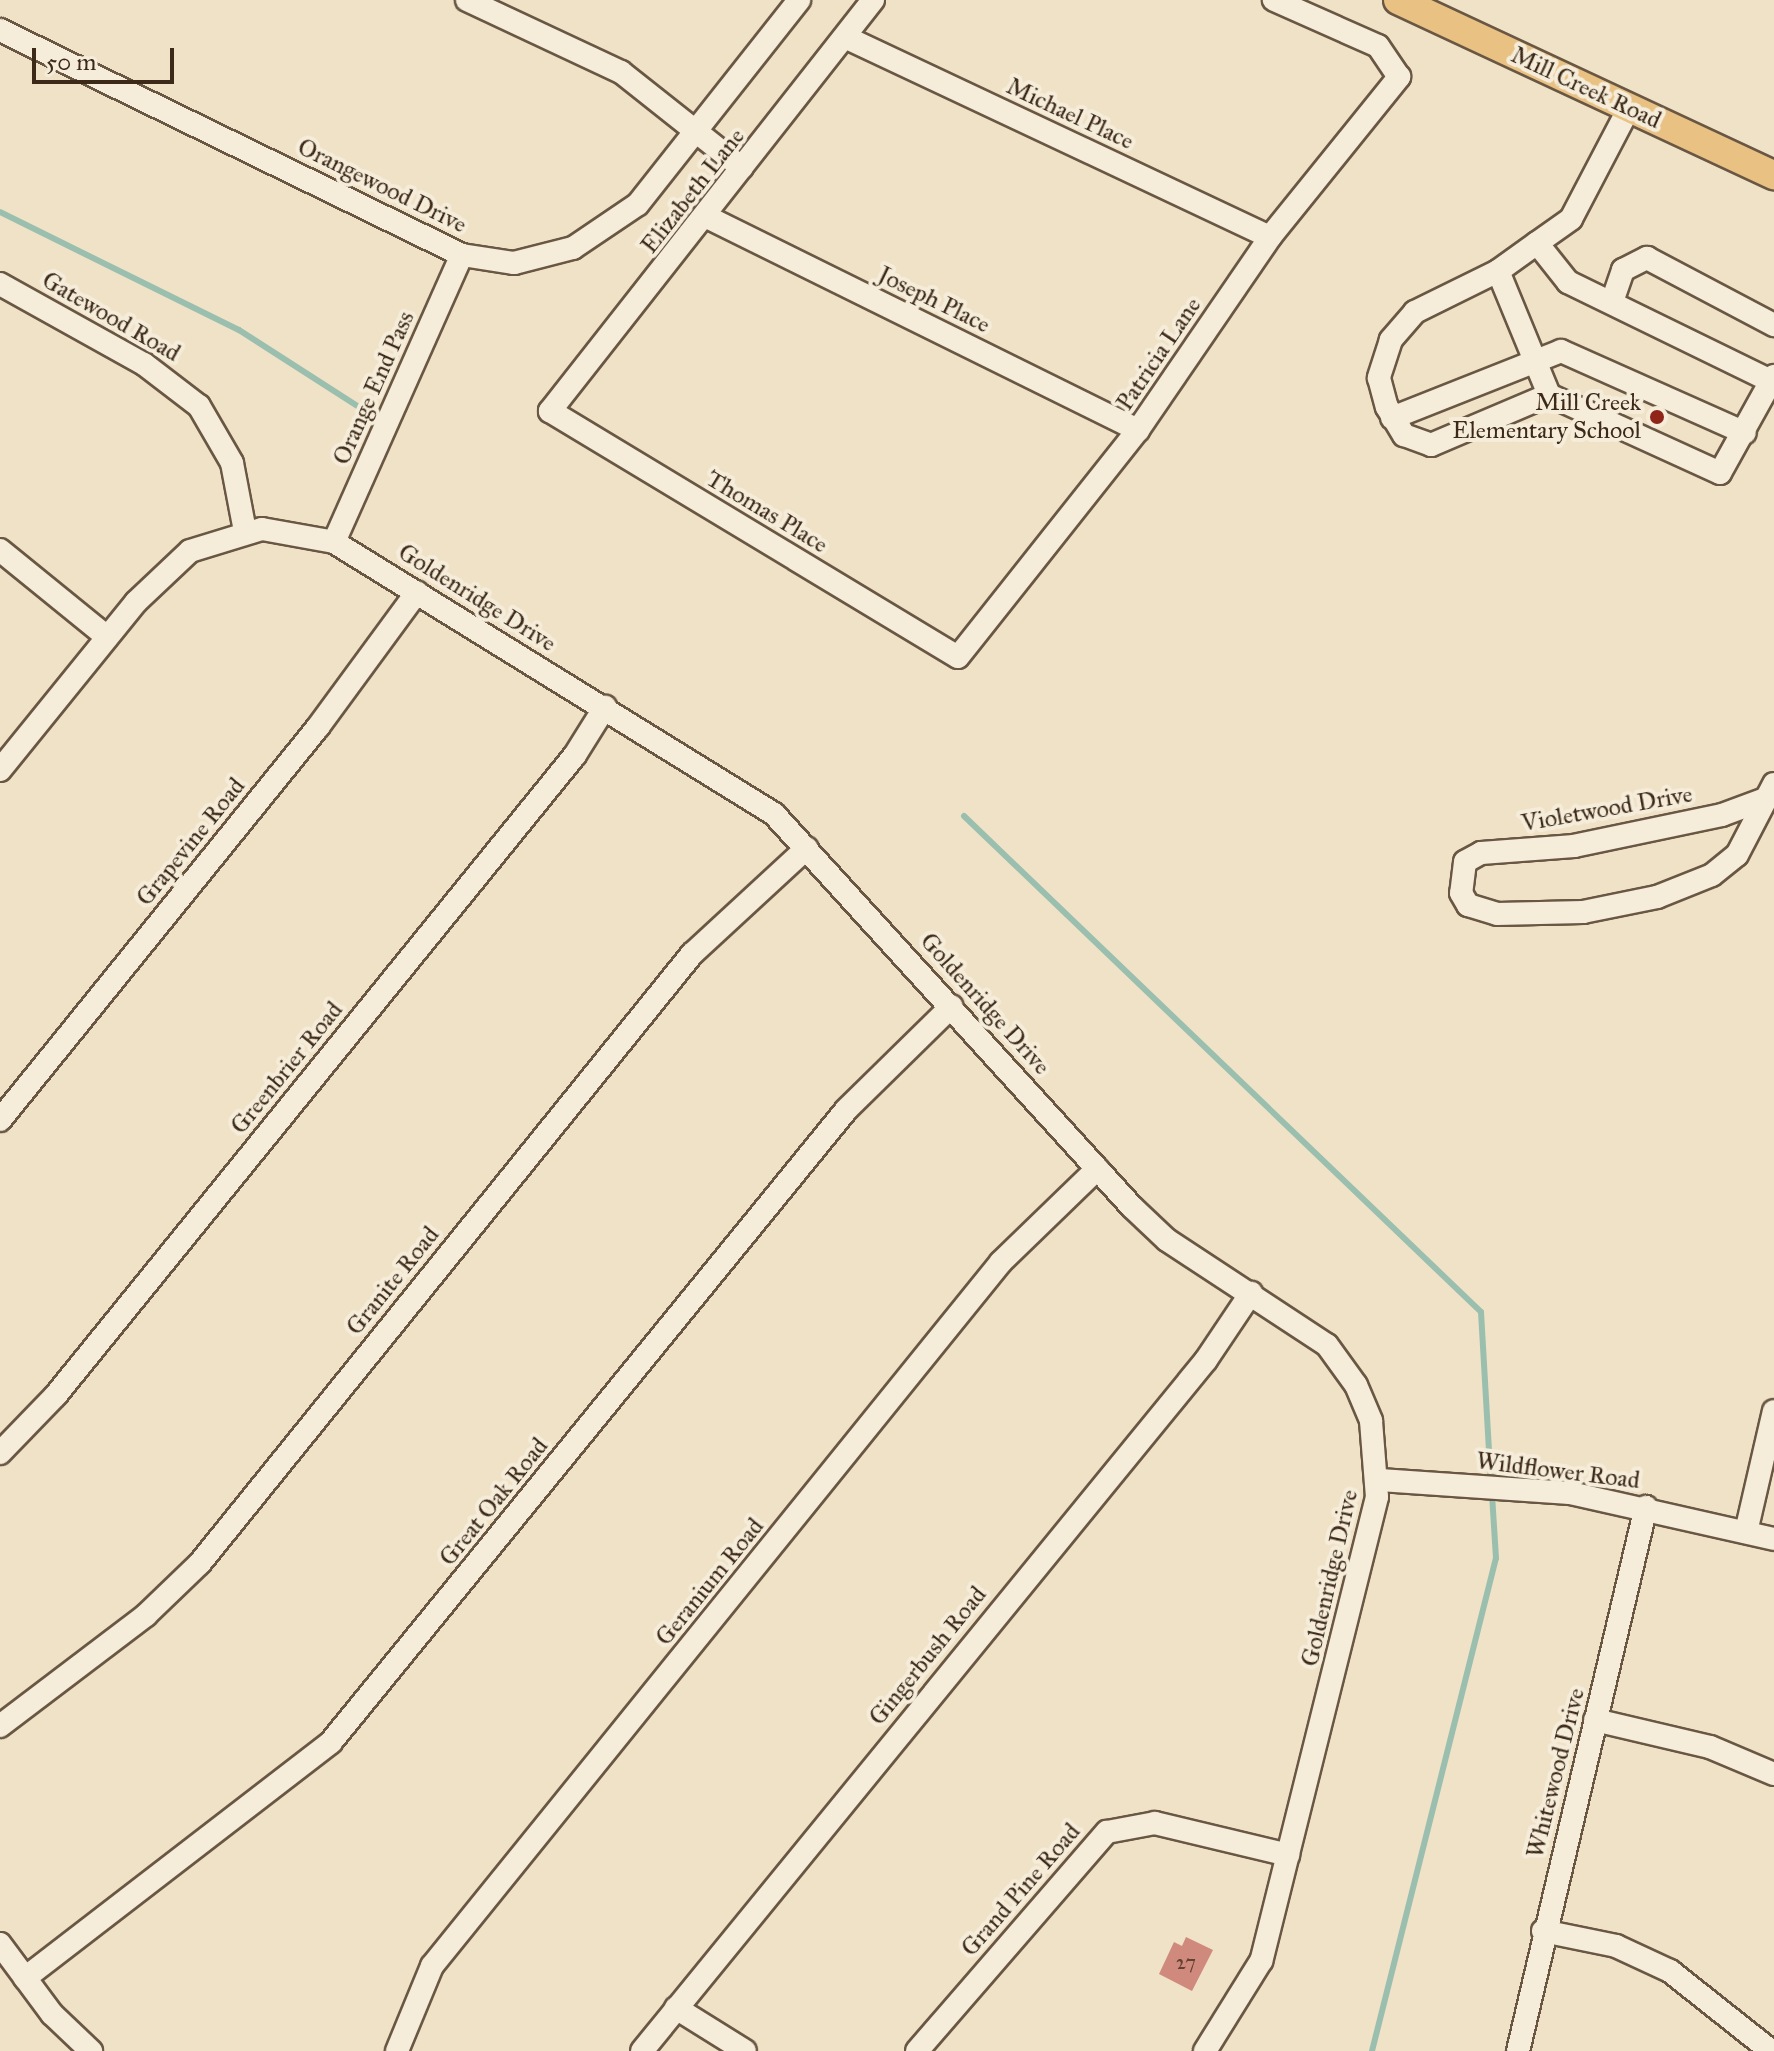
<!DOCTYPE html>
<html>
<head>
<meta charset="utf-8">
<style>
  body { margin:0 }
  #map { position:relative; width:1774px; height:2051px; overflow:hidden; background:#f0e2c6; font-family:"IM FELL Great Primer",serif }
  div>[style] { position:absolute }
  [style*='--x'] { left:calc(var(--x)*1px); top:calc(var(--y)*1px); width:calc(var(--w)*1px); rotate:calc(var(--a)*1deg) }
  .stream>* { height:6px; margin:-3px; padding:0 3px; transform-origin:3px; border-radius:3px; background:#9bbfaf }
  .building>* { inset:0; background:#cf897d }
  .roads { filter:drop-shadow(2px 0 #695744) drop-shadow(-2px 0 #695744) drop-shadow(0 2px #695744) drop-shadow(0 -2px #695744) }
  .minor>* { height:22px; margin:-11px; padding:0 11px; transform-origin:11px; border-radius:11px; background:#f5ecda }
  .major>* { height:28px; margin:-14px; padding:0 14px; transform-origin:14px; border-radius:14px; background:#e8c183 }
  .dots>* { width:22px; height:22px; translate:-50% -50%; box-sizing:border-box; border:4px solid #f5ecda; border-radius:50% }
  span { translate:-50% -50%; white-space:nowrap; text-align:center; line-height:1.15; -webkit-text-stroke:8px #f5ecda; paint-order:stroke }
  .number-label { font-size:20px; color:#614131 }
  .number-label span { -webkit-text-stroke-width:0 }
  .street-label { font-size:24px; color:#3c2918 }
  .poi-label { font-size:24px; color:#3c2918 }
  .right { translate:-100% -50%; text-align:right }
  .scale { position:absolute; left:32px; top:48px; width:142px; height:36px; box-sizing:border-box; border:4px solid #3c2918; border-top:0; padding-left:10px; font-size:24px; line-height:28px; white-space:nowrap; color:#3c2918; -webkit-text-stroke:6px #f5ecda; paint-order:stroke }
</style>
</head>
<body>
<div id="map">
  <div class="stream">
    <i style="--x:0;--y:212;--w:267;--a:26.3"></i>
    <i style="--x:239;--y:330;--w:143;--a:32.7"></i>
    <i style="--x:964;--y:816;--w:716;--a:43.81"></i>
    <i style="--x:1481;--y:1312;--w:171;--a:86.7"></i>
    <i style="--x:1372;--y:2051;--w:508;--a:-75.88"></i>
    <i style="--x:1496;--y:1558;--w:64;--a:-93.6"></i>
  </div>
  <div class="building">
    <i style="clip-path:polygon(1186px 1937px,1213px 1950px,1192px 1991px,1159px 1974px,1174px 1942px,1182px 1946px)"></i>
  </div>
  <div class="roads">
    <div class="minor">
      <i style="--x:467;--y:0;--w:170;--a:25.1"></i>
      <i style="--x:621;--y:72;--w:154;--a:38.4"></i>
      <i style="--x:873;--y:0;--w:523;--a:128.16"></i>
      <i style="--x:550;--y:411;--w:476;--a:31.1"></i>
      <i style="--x:958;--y:657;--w:290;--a:-51.6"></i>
      <i style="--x:1138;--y:430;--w:234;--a:-55.6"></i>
      <i style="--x:1270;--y:237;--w:206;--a:-51.1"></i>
      <i style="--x:1399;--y:77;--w:37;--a:-124"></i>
      <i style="--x:1378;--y:46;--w:114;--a:-156.1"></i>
      <i style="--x:0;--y:30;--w:514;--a:25.97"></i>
      <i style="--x:462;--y:255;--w:53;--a:8.7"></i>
      <i style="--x:514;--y:263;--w:61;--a:-14.3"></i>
      <i style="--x:573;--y:248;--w:78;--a:-34.1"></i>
      <i style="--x:638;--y:204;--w:260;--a:-51.7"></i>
      <i style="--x:847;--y:38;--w:467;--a:25.2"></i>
      <i style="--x:1629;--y:108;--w:125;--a:117.6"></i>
      <i style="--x:1571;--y:219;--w:42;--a:144.8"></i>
      <i style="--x:1537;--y:243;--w:50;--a:51.5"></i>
      <i style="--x:1568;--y:282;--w:226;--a:26"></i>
      <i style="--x:1771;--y:381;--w:6;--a:-59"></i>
      <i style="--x:707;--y:217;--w:481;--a:26.3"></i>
      <i style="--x:1537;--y:243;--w:48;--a:144.3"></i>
      <i style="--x:1498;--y:271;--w:134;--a:67.6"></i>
      <i style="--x:1549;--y:395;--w:188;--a:24.5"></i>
      <i style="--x:1720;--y:473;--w:105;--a:-61"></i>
      <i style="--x:1498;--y:271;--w:93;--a:153.7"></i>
      <i style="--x:1415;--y:312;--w:37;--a:131"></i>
      <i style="--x:1391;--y:340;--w:40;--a:108"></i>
      <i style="--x:1379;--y:378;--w:30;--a:75"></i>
      <i style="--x:1387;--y:407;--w:33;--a:59"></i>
      <i style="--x:1404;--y:435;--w:29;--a:20"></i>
      <i style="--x:1431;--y:445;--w:128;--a:-23"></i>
      <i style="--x:0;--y:284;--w:165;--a:29.1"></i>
      <i style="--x:144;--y:364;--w:69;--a:37.4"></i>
      <i style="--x:199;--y:406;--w:66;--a:59.9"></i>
      <i style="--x:232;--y:463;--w:69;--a:79.2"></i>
      <i style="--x:1612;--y:302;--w:34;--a:-71"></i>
      <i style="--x:1623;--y:270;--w:27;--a:-27"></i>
      <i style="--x:1647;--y:258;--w:144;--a:27.8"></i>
      <i style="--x:1392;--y:418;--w:182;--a:-21.6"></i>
      <i style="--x:1561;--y:351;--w:201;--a:24"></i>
      <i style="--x:334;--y:542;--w:314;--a:-66"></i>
      <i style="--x:0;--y:550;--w:138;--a:39.1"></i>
      <i style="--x:0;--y:770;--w:216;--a:-51"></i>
      <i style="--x:136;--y:602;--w:74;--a:-43.4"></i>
      <i style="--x:190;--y:551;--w:75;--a:-17"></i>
      <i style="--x:262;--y:529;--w:73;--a:10.2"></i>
      <i style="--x:334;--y:542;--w:517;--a:31.72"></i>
      <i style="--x:774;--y:814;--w:532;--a:47.67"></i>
      <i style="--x:1132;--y:1207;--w:48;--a:43.3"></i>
      <i style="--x:1167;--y:1240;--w:191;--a:33.3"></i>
      <i style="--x:1327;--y:1345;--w:49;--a:54.1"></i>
      <i style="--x:1356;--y:1385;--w:39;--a:67"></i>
      <i style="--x:1371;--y:1421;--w:76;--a:85.5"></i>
      <i style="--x:1377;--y:1497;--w:478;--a:104"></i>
      <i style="--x:1261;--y:1961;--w:106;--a:121.9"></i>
      <i style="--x:1765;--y:799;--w:46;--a:159.6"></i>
      <i style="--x:1722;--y:815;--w:151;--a:168.2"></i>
      <i style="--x:1574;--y:846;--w:93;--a:175.7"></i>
      <i style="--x:1481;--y:853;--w:18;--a:151"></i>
      <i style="--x:1465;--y:862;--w:31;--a:97"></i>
      <i style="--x:1461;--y:893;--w:14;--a:60"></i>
      <i style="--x:1468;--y:905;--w:30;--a:17"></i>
      <i style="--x:1497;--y:914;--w:86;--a:-1.3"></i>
      <i style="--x:1583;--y:912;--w:76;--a:-11.5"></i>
      <i style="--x:1657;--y:897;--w:59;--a:-21.8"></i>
      <i style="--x:1712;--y:875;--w:32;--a:-39"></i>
      <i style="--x:1737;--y:855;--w:80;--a:-62.5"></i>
      <i style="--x:0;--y:1120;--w:506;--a:-51.02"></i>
      <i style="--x:318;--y:727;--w:167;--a:-53.7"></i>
      <i style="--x:0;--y:1453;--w:81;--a:-46"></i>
      <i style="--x:56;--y:1395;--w:824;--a:-50.96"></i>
      <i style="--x:575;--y:755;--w:57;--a:-58"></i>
      <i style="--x:1380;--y:1480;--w:190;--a:3.9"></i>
      <i style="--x:1570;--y:1493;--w:209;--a:12.7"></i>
      <i style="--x:1746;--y:1532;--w:124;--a:-77"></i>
      <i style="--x:1595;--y:1720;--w:118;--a:13.2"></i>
      <i style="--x:1710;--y:1747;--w:69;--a:22.9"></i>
      <i style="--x:0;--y:1726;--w:183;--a:-37.2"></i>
      <i style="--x:146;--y:1615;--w:75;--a:-43.9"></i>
      <i style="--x:200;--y:1563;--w:783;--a:-51.07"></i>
      <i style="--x:692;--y:954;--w:156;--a:-42.7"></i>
      <i style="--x:1543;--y:1931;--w:75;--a:11.6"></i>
      <i style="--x:1616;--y:1946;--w:60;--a:24.8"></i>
      <i style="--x:1670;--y:1971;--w:129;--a:38.4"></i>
      <i style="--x:0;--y:1944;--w:87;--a:53.4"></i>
      <i style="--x:52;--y:2014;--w:54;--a:43.5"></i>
      <i style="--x:25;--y:1978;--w:386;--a:-37.6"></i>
      <i style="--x:331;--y:1742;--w:815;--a:-50.82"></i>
      <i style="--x:846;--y:1110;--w:148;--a:-44.5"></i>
      <i style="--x:676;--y:2008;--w:81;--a:31.9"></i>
      <i style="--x:397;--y:2051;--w:92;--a:-67.6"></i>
      <i style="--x:432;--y:1966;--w:905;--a:-51.05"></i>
      <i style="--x:1001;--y:1262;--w:134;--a:-44.1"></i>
      <i style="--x:642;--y:2051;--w:892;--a:-50.78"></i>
      <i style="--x:1206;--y:1360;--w:81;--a:-56.1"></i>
      <i style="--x:917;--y:2051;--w:290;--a:-49.1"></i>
      <i style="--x:1107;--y:1832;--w:49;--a:-10.6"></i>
      <i style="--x:1155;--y:1823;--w:137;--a:13.5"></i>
      <i style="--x:1518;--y:2051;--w:559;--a:-76.76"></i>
    </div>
    <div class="major">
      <i style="--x:1398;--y:0;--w:415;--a:25"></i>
    </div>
  </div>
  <div class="dots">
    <i style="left:1657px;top:417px;background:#8f2418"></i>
  </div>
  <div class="number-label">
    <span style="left:1186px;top:1962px">27</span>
  </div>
  <div class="street-label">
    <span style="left:1586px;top:88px;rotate:25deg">Mill Creek Road</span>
    <span style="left:1070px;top:114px;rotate:25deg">Michael Place</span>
    <span style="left:382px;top:186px;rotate:26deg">Orangewood Drive</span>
    <span style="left:693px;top:191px;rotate:-52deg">Elizabeth Lane</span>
    <span style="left:934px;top:300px;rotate:26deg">Joseph Place</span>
    <span style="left:111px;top:317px;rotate:30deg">Gatewood Road</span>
    <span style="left:1159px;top:354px;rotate:-56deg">Patricia Lane</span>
    <span style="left:374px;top:388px;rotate:-66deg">Orange End Pass</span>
    <span style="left:767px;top:512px;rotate:31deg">Thomas Place</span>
    <span style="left:477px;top:598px;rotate:32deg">Goldenridge Drive</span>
    <span style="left:1607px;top:809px;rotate:-10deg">Violetwood Drive</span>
    <span style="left:191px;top:842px;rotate:-51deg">Grapevine Road</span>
    <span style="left:985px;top:1004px;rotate:48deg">Goldenridge Drive</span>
    <span style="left:287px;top:1068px;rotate:-51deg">Greenbrier Road</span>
    <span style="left:393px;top:1281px;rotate:-51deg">Granite Road</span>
    <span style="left:1558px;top:1471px;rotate:7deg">Wildflower Road</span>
    <span style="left:494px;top:1502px;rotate:-51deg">Great Oak Road</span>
    <span style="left:1330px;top:1578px;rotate:-77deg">Goldenridge Drive</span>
    <span style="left:710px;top:1582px;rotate:-51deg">Geranium Road</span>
    <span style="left:928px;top:1656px;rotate:-51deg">Gingerbush Road</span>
    <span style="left:1556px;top:1773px;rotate:-76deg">Whitewood Drive</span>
    <span style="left:1021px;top:1890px;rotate:-49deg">Grand Pine Road</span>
  </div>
  <div class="poi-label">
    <span class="right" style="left:1641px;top:417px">Mill Creek<br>Elementary School</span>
  </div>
  <div class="scale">50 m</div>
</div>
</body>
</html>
